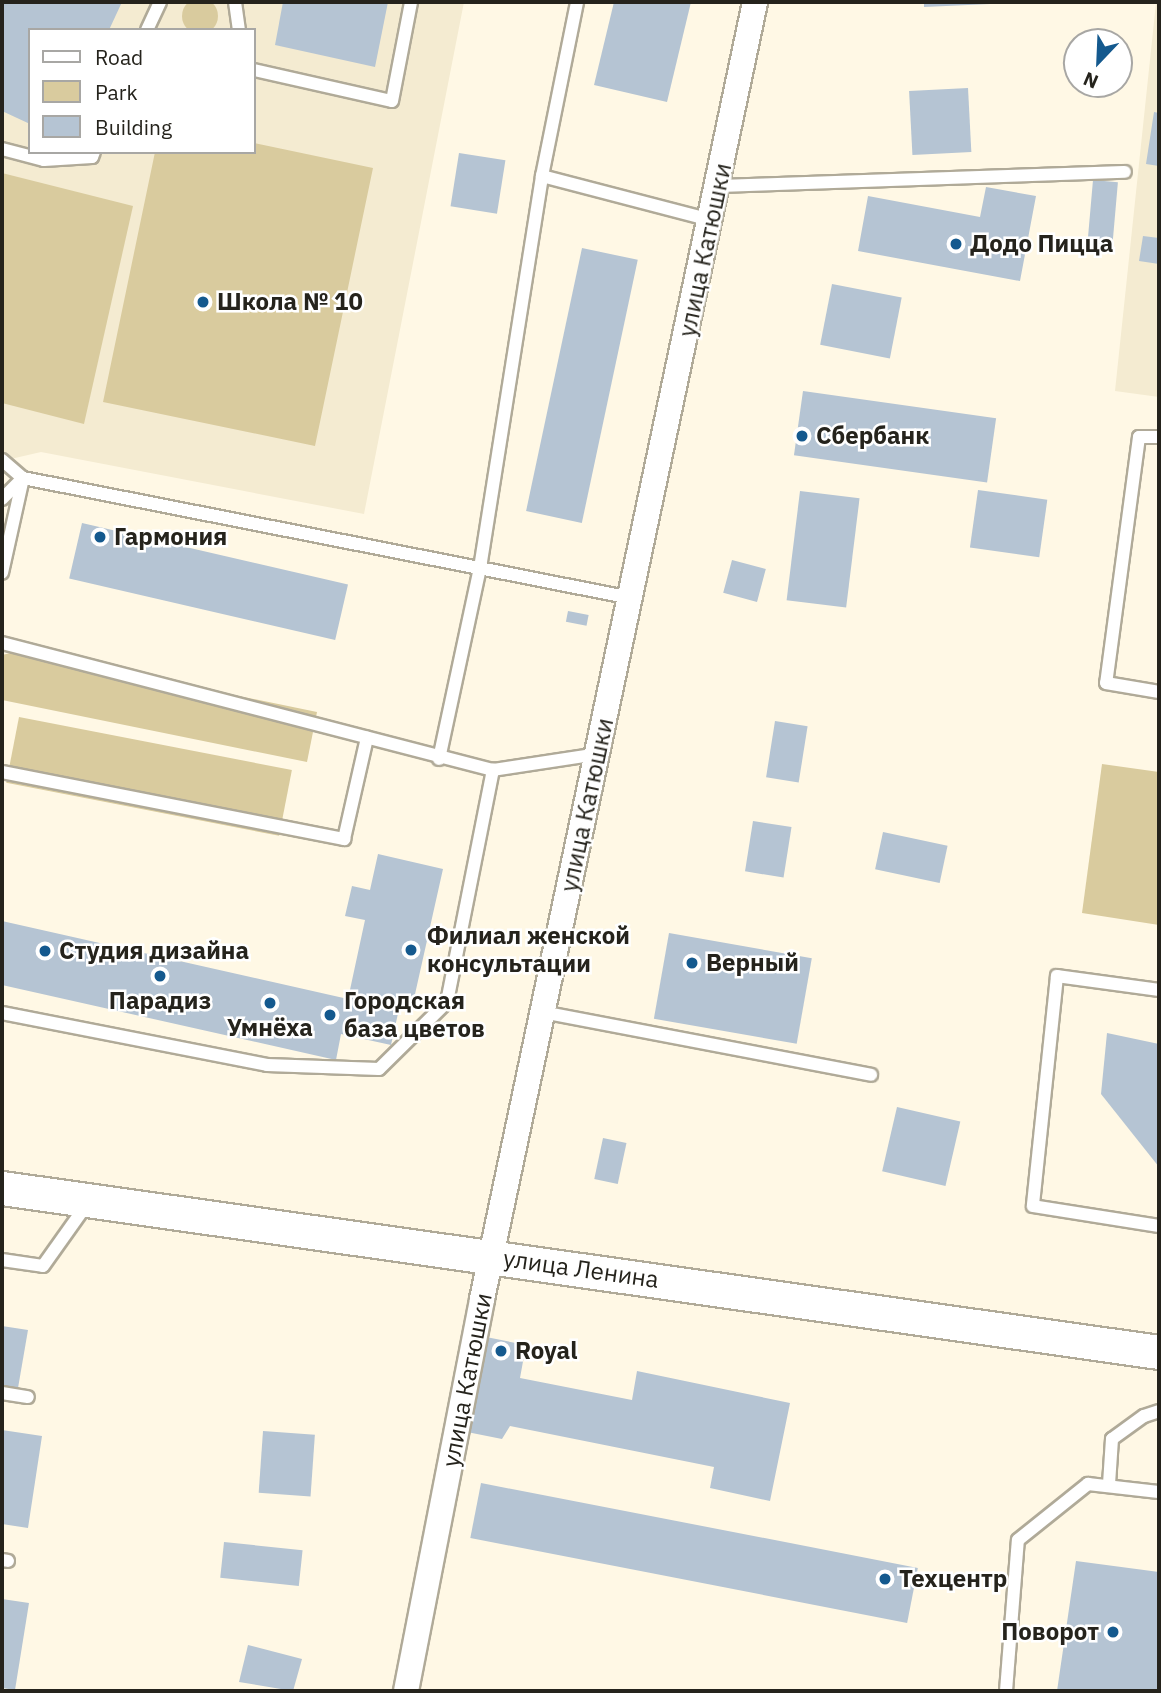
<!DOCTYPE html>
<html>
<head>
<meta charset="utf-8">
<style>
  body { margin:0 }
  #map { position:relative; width:1161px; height:1693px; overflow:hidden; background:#fff8e5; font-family:"IBM Plex Sans",sans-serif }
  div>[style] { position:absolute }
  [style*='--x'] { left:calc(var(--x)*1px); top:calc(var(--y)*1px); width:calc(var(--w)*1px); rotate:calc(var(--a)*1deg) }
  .built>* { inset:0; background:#f4ebd1 }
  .green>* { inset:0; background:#d9cb9e; transform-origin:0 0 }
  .round { border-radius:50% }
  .building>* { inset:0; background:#b5c4d3; transform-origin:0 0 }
  .roads { filter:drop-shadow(2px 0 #b0aa98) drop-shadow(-2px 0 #b0aa98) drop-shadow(0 2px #b0aa98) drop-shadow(0 -2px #b0aa98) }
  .lane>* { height:12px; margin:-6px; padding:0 6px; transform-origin:6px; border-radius:6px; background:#fff }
  .street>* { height:24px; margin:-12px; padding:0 12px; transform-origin:12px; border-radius:12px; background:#fff }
  .secondary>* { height:33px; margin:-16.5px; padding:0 16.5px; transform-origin:16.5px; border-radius:16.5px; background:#fff }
  .dots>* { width:19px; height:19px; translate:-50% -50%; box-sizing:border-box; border:4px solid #fff; border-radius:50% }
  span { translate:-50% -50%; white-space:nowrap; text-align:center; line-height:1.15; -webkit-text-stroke:5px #fff; paint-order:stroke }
  .poi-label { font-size:24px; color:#25231c; font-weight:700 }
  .left { translate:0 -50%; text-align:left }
  .right { translate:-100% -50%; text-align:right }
  .street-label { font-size:24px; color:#25231c }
  .frame { position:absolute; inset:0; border:4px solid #25231c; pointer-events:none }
  .legend { position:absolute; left:28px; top:28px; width:228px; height:126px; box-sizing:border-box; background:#fff; border:2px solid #a8a7a4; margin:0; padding:9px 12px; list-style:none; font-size:21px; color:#25231c }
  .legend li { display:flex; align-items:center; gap:14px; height:35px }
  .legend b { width:35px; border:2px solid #a8a7a4 }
  .north { position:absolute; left:1063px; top:28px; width:70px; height:70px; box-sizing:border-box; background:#fff; border:2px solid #a8a7a4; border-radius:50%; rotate:203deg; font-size:19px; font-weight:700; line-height:28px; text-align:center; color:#25231c }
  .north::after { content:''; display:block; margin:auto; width:24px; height:32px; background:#14598e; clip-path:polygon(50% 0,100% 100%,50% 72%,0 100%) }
</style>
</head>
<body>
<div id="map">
  <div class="built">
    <i style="clip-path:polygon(evenodd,2px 2px,464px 2px,364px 514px,41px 452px,2px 461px,2px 2px,30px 30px,254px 30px,254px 152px,30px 152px,30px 30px)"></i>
    <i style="clip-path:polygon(1156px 3px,1159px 3px,1159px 397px,1115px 391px)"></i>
  </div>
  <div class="green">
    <i class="round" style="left:182px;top:-2px;width:36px;height:36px"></i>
    <i style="clip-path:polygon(254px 143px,373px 168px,315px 446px,103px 402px,155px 152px,254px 152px)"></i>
    <i style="clip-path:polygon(2px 173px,133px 206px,84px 424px,2px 403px)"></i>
    <i style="clip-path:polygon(19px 651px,317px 712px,307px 762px,2px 700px,2px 655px)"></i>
    <i style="left:19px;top:717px;width:278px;height:67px;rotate:11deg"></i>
    <i style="clip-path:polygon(1102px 764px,1159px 772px,1159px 925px,1082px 913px)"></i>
  </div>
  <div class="building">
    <i style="clip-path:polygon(2px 2px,122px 2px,109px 30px,30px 30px,30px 124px,2px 111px)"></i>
    <i style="clip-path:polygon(283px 2px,388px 2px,375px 67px,275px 45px)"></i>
    <i style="clip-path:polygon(614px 2px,691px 2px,667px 102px,594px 85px)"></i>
    <i style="clip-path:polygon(924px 2px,990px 2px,990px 4px,924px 7px)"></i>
    <i style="left:968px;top:88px;width:64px;height:59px;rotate:87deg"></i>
    <i style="clip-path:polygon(1154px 112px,1159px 113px,1159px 166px,1146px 164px)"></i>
    <i style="left:459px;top:153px;width:47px;height:54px;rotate:9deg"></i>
    <i style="left:1093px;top:180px;width:25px;height:72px;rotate:5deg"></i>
    <i style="clip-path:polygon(986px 187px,1036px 196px,1020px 281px,858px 251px,868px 196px,980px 217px)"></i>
    <i style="clip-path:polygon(1143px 236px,1159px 238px,1159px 264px,1139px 261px)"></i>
    <i style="left:582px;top:248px;width:57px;height:269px;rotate:12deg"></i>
    <i style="left:832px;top:284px;width:71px;height:62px;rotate:11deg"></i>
    <i style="left:803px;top:391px;width:195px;height:65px;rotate:8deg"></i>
    <i style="left:978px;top:490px;width:70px;height:58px;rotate:8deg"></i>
    <i style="left:800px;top:491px;width:60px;height:110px;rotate:7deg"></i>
    <i style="left:82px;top:523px;width:273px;height:57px;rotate:13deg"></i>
    <i style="left:732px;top:560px;width:35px;height:34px;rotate:15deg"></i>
    <i style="left:568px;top:611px;width:21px;height:11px;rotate:11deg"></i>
    <i style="left:775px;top:721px;width:33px;height:57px;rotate:9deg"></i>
    <i style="left:753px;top:821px;width:39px;height:51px;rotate:9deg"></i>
    <i style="left:883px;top:832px;width:66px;height:38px;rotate:12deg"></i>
    <i style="clip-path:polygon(378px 854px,443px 869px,411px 1012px,399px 1009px,391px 1045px,341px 1034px,336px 1060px,2px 985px,2px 921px,348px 999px,365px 920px,345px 916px,352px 886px,370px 890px)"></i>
    <i style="left:669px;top:933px;width:145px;height:87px;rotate:10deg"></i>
    <i style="clip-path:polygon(1107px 1033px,1159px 1044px,1159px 1167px,1101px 1094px)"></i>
    <i style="left:897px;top:1107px;width:65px;height:66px;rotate:13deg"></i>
    <i style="left:603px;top:1138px;width:24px;height:42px;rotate:12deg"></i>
    <i style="clip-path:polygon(2px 1326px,28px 1330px,18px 1388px,2px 1386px)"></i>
    <i style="clip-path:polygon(481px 1336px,526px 1345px,520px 1378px,632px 1400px,637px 1371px,790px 1403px,770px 1501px,710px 1488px,714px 1467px,510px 1426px,502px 1439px,462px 1431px)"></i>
    <i style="clip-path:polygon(2px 1430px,42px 1436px,28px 1528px,2px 1524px)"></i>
    <i style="left:263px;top:1431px;width:52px;height:62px;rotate:4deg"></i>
    <i style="left:481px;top:1483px;width:445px;height:56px;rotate:11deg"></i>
    <i style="left:224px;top:1542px;width:79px;height:36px;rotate:6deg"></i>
    <i style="clip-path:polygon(1076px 1561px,1159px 1572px,1159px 1691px,1057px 1691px)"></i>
    <i style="clip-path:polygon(2px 1599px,29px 1603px,15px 1690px,2px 1688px)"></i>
    <i style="clip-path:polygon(248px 1645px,302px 1659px,293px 1691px,239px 1682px)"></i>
  </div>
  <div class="roads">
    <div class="lane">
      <i style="--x:235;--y:2;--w:28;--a:82"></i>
      <i style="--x:147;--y:30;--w:31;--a:-65"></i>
      <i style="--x:254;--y:70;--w:141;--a:12.7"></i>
      <i style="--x:392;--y:101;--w:101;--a:-79.1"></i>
      <i style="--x:2;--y:149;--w:43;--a:14.7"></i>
      <i style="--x:44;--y:160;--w:48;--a:-3.6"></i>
      <i style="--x:92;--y:157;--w:5;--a:-68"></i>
      <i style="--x:542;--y:176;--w:175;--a:14.6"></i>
      <i style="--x:719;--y:186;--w:406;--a:-2"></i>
      <i style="--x:1159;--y:437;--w:20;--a:180"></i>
      <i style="--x:1139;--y:437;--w:248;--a:97.6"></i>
      <i style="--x:1106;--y:683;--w:54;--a:9.6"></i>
      <i style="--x:2;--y:460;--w:28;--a:41"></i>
      <i style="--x:23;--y:478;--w:97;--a:102.5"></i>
      <i style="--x:2;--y:499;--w:30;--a:-45"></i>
      <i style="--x:23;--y:478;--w:620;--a:11.16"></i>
      <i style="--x:2;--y:643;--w:507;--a:14.5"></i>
      <i style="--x:493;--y:770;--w:106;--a:-8.7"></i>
      <i style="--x:439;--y:759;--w:195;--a:-77.9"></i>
      <i style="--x:480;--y:568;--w:397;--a:-81"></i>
      <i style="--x:542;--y:176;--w:177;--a:-78.6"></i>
      <i style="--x:2;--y:772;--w:349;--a:11.1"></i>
      <i style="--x:344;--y:839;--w:104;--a:-77.2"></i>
      <i style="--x:1159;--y:990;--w:103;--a:-172.2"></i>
      <i style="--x:1057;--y:976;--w:231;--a:96"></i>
      <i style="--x:1033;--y:1206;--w:128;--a:9"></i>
      <i style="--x:542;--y:1012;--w:335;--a:10.8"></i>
      <i style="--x:2;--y:1013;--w:270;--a:11.1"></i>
      <i style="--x:267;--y:1065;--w:112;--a:2"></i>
      <i style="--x:379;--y:1069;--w:95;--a:-44.6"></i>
      <i style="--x:447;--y:1002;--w:237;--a:-78.8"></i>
      <i style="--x:2;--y:1260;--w:41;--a:8.3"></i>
      <i style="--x:43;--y:1266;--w:76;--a:-54.6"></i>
      <i style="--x:2;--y:1393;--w:26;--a:9"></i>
      <i style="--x:1109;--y:1484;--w:45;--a:-86.2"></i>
      <i style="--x:1112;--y:1439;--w:39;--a:-36"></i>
      <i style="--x:1144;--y:1416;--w:16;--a:-18"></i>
      <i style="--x:2;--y:1560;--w:6;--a:9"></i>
      <i style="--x:1006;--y:1691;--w:151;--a:-85.5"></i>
      <i style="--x:1018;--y:1540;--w:90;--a:-38.7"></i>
      <i style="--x:1088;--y:1484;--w:71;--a:6.4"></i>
    </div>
    <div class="street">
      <i style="--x:406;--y:1691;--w:399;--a:-79"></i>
      <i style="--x:482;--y:1299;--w:1325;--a:-78.11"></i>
    </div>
    <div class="secondary">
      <i style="--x:2;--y:1188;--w:1169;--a:8.07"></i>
    </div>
  </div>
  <div class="dots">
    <i style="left:956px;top:244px;background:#14598e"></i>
    <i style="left:203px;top:302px;background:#14598e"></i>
    <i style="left:802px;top:436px;background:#14598e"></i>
    <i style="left:100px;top:537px;background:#14598e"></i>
    <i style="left:411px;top:950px;background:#14598e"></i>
    <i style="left:45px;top:951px;background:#14598e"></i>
    <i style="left:692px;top:963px;background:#14598e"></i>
    <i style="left:160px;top:976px;background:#14598e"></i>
    <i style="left:270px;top:1003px;background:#14598e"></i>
    <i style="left:330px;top:1015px;background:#14598e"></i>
    <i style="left:501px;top:1351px;background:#14598e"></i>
    <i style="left:885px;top:1579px;background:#14598e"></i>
    <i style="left:1113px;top:1632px;background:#14598e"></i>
  </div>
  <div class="poi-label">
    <span class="left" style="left:970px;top:244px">Додо Пицца</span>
    <span class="left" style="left:217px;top:302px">Школа № 10</span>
    <span class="left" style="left:816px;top:436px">Сбербанк</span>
    <span class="left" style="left:114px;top:537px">Гармония</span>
    <span class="left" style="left:427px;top:950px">Филиал женской<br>консультации</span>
    <span class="left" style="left:59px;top:951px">Студия дизайна</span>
    <span class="left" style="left:706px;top:963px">Верный</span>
    <span style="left:160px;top:1001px">Парадиз</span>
    <span class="left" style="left:344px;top:1015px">Городская<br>база цветов</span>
    <span style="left:270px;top:1028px">Умнёха</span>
    <span class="left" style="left:515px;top:1351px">Royal</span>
    <span class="left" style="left:899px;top:1579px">Техцентр</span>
    <span class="right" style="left:1099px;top:1632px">Поворот</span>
  </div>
  <div class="street-label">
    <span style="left:705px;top:250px;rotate:-78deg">улица Катюшки</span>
    <span style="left:587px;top:805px;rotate:-78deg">улица Катюшки</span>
    <span style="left:581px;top:1269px;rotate:8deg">улица Ленина</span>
    <span style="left:467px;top:1380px;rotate:-79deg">улица Катюшки</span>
  </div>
  <div class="frame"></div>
  <ul class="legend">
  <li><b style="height:9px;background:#fff"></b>Road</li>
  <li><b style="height:19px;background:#d9cb9e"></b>Park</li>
  <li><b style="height:19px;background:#b5c4d3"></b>Building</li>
  </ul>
  <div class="north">N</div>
</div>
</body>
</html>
